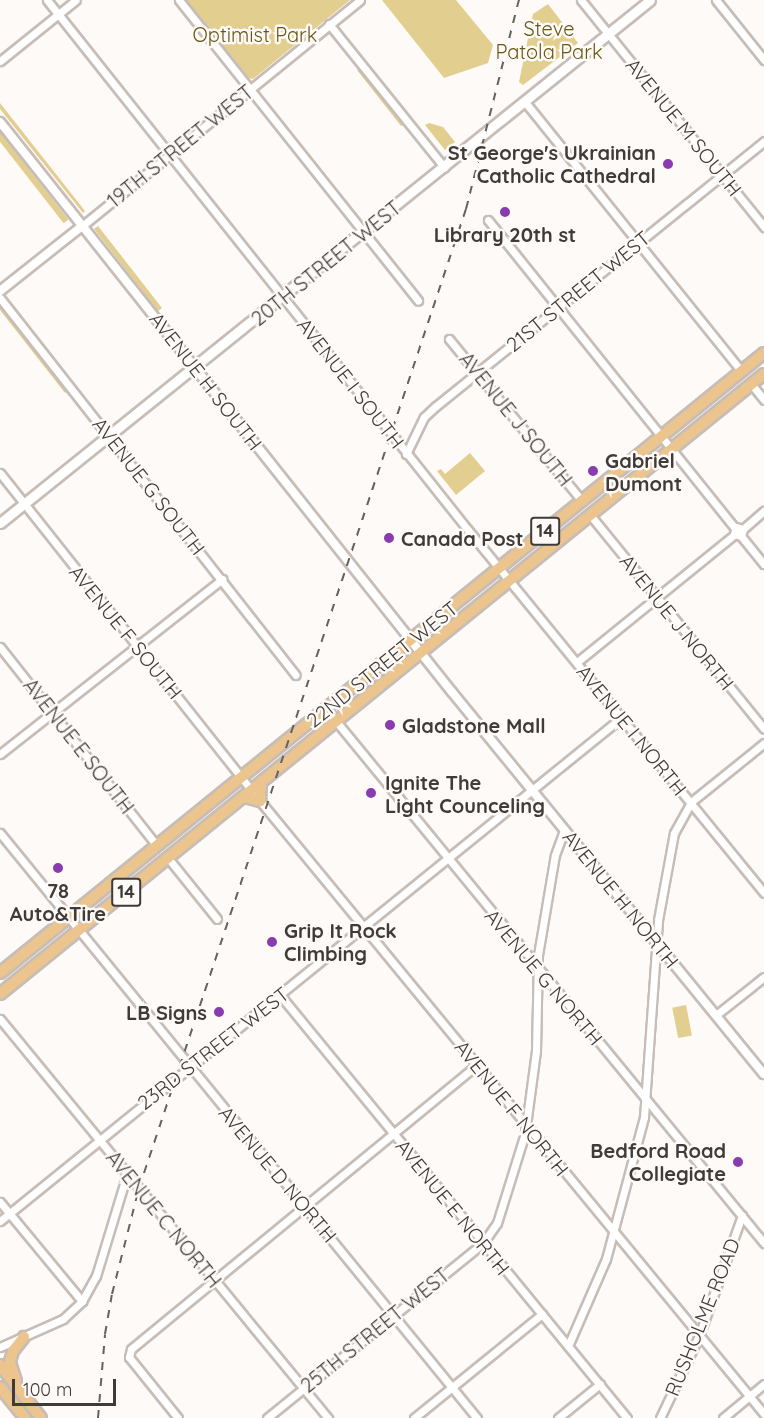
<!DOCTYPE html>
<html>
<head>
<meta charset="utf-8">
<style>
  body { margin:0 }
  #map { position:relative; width:764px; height:1418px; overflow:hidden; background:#fefaf7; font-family:Quicksand,sans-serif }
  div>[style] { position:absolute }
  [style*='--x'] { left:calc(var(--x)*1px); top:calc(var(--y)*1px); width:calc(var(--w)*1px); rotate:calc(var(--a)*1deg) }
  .green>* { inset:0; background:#e2ce8f; transform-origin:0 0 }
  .roads { filter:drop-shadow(2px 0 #c7bdb7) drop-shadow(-2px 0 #c7bdb7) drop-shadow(0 2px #c7bdb7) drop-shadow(0 -2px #c7bdb7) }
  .minor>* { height:7px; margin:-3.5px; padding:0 3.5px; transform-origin:3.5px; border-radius:3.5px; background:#fff }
  .tertiary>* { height:8px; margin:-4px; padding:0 4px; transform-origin:4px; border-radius:4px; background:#fff }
  .secondary>* { height:9px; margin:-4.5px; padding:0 4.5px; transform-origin:4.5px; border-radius:4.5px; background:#fff }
  .primary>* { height:10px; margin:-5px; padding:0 5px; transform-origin:5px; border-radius:5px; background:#ebc48e }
  .rail>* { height:2px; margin-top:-1px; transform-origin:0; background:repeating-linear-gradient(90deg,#65615e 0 8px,transparent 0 16px) }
  .dots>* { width:16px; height:16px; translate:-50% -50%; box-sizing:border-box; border:3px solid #fefaf7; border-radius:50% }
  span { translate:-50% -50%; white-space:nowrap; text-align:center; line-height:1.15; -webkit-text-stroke:5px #fefaf7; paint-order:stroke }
  .shield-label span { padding:2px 4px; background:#fefaf7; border:2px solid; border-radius:4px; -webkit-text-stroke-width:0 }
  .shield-label { font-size:18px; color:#3f3b38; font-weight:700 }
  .park-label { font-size:20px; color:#685615 }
  .street-label { font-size:20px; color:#3f3b38 }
  .poi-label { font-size:20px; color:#3f3b38; font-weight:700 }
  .right { translate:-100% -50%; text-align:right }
  .left { translate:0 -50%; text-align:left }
  .scale { position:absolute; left:12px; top:1379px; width:104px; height:27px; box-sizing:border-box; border:3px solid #3f3b38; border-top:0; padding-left:8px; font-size:18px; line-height:21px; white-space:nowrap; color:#3f3b38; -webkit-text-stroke:4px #fefaf7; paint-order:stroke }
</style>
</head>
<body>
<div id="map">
  <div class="green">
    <i style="clip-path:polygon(185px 0,350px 0,253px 79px,248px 78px)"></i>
    <i style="clip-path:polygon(382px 0,456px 0,493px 45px,488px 63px,444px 78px)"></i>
    <i style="clip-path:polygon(548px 4px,578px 43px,523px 85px,519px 82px,533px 14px)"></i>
    <i style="clip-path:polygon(360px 68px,403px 121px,403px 125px,401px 126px,357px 70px)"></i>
    <i style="clip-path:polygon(0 103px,85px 211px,83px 213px,0 109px)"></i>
    <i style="clip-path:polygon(429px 123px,443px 127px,455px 142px,445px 150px,425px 125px)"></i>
    <i style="left:0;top:132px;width:111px;height:6px;rotate:52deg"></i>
    <i style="left:98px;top:226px;width:104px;height:5px;rotate:52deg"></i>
    <i style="clip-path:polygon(0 306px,67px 391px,65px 393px,0 310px)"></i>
    <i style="clip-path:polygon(470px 453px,485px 471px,456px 495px,437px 471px,441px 469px,445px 474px)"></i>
    <i style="left:686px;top:1005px;width:31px;height:14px;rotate:79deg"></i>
  </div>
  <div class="roads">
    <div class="minor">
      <i style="--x:47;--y:0;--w:677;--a:51.54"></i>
      <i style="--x:468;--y:530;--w:468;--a:50.8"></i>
      <i style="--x:179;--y:0;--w:384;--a:51.5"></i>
      <i style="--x:581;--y:0;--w:292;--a:51.1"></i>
      <i style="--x:716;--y:0;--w:77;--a:51.3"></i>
      <i style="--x:329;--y:24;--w:184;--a:51.2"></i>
      <i style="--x:0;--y:61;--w:97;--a:-38.8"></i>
      <i style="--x:525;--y:102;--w:346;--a:51.2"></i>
      <i style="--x:488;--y:220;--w:395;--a:51.3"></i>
      <i style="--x:82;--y:226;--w:358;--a:-39.1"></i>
      <i style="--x:0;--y:298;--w:479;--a:51.9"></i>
      <i style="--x:449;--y:339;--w:210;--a:50.6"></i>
      <i style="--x:752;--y:385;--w:19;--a:51"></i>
      <i style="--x:406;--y:454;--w:41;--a:-64.1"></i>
      <i style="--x:424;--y:417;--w:16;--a:-43"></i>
      <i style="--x:436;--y:406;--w:422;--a:-38.9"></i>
      <i style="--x:0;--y:473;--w:406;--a:51.6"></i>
      <i style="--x:591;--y:516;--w:274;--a:50.9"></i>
      <i style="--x:743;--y:529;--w:7;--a:-164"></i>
      <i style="--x:736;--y:527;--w:7;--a:106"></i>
      <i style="--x:734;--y:534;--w:7;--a:16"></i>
      <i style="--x:741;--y:536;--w:7;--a:-74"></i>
      <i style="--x:743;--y:529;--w:28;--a:-41"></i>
      <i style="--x:741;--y:536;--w:36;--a:51"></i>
      <i style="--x:0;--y:647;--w:253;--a:51.7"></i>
      <i style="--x:577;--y:662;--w:202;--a:-39"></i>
      <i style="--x:326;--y:709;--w:691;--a:50.64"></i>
      <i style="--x:0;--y:754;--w:283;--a:-38.2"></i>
      <i style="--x:260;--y:801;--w:794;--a:50.57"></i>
      <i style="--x:0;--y:833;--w:755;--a:50.81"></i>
      <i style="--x:168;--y:858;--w:78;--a:51.2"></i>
      <i style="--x:280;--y:995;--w:547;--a:50.64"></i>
      <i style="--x:716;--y:1015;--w:61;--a:-38.4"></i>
      <i style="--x:0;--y:1019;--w:517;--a:50.58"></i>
      <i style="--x:0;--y:1202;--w:129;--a:50.4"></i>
      <i style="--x:0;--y:1221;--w:799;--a:-39.01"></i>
      <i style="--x:568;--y:1346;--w:95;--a:-66.4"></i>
      <i style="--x:606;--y:1259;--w:147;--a:-75"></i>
      <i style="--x:644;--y:1117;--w:197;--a:-85.9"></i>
      <i style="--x:658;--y:920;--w:88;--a:-79.6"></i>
      <i style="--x:674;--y:833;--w:35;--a:-61"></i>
      <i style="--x:691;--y:802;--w:94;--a:-38.9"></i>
      <i style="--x:0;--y:1347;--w:69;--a:-24"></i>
      <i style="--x:63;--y:1319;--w:26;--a:-43"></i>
      <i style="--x:82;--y:1301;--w:29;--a:-61"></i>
      <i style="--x:96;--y:1276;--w:107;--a:-73.1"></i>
      <i style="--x:178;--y:1418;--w:78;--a:-128.8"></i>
      <i style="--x:129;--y:1357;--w:8;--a:-76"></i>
      <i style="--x:131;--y:1349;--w:448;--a:-39.4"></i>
      <i style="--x:267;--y:1418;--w:278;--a:-39"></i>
      <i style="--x:483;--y:1243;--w:24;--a:-55"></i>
      <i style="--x:497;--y:1223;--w:94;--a:-72.7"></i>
      <i style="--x:525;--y:1133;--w:83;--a:-82.4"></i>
      <i style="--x:536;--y:1051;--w:96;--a:-88.8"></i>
      <i style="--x:538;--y:955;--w:101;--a:-80.4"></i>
      <i style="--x:555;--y:855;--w:27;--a:-70"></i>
      <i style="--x:414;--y:1418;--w:165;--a:-39.1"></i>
      <i style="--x:558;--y:1418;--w:54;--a:-39"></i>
      <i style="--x:660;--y:1418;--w:91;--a:-64.6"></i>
      <i style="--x:699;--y:1336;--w:128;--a:-70.4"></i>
      <i style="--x:723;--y:1418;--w:53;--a:-39.7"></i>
    </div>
    <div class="tertiary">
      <i style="--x:0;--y:122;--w:727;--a:51.59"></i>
      <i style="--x:452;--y:692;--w:493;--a:50.8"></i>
      <i style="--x:0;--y:291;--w:105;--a:-38.4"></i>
    </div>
    <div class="secondary">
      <i style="--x:0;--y:523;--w:834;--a:-38.82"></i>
    </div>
    <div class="primary">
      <i style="--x:245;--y:797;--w:16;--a:15"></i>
      <i style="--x:260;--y:801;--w:17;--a:-87"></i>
      <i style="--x:0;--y:973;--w:984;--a:-39.06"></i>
      <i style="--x:0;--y:994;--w:984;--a:-39.06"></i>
      <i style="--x:0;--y:1365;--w:67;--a:52.3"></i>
      <i style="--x:16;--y:1381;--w:20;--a:-108"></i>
      <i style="--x:10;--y:1362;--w:11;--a:-75"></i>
      <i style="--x:13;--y:1351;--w:18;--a:-52"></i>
      <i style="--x:0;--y:1387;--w:40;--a:51"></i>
    </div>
  </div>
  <div class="rail">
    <i style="--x:98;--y:1418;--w:84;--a:-85.2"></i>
    <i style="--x:105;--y:1334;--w:41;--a:-80.1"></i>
    <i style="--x:112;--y:1294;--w:109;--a:-75.7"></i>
    <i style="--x:139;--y:1188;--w:1032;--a:-71.53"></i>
    <i style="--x:466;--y:209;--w:216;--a:-75.8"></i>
  </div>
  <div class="dots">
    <i style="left:668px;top:164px;background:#883cad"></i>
    <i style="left:505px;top:212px;background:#883cad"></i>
    <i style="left:593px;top:471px;background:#883cad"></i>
    <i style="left:389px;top:538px;background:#883cad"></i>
    <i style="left:390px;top:725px;background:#883cad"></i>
    <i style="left:371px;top:793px;background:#883cad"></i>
    <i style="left:58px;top:868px;background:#883cad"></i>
    <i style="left:272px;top:942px;background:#883cad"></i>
    <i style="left:219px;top:1012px;background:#883cad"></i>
    <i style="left:738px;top:1162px;background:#883cad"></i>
  </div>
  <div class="shield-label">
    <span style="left:545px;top:531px">14</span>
    <span style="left:126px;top:892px">14</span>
  </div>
  <div class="park-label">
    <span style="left:549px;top:40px">Steve<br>Patola Park</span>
    <span style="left:255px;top:34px">Optimist Park</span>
  </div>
  <div class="street-label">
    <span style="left:684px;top:127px;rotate:51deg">AVENUE M SOUTH</span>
    <span style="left:180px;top:146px;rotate:-39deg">19TH STREET WEST</span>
    <span style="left:326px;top:263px;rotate:-39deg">20TH STREET WEST</span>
    <span style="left:578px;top:291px;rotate:-39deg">21ST STREET WEST</span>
    <span style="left:206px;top:381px;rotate:52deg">AVENUE H SOUTH</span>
    <span style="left:351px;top:383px;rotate:52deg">AVENUE I SOUTH</span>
    <span style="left:516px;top:419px;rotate:51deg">AVENUE J SOUTH</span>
    <span style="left:149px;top:486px;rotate:52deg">AVENUE G SOUTH</span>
    <span style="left:677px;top:622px;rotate:51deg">AVENUE J NORTH</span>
    <span style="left:126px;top:632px;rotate:51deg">AVENUE F SOUTH</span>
    <span style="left:382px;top:664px;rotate:-39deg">22ND STREET WEST</span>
    <span style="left:632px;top:730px;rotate:51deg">AVENUE I NORTH</span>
    <span style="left:79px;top:746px;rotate:52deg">AVENUE E SOUTH</span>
    <span style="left:621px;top:899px;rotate:51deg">AVENUE H NORTH</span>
    <span style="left:544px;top:977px;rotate:50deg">AVENUE G NORTH</span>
    <span style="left:213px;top:1048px;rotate:-38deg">23RD STREET WEST</span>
    <span style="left:512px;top:1108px;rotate:51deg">AVENUE F NORTH</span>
    <span style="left:278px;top:1174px;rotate:50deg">AVENUE D NORTH</span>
    <span style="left:453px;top:1207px;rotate:51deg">AVENUE E NORTH</span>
    <span style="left:164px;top:1219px;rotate:51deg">AVENUE C NORTH</span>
    <span style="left:702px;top:1317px;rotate:-68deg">RUSHOLME ROAD</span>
    <span style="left:375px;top:1330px;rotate:-39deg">25TH STREET WEST</span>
  </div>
  <div class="poi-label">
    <span class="right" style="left:656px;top:164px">St George's Ukrainian<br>Catholic Cathedral</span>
    <span style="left:505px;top:234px">Library 20th st</span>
    <span class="left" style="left:605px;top:472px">Gabriel<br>Dumont</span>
    <span class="left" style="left:401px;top:538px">Canada Post</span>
    <span class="left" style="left:402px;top:725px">Gladstone Mall</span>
    <span class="left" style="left:385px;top:794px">Ignite The<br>Light Counceling</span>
    <span style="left:58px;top:902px">78<br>Auto&amp;Tire</span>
    <span class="left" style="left:284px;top:942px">Grip It Rock<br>Climbing</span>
    <span class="right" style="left:207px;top:1012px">LB Signs</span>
    <span class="right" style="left:726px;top:1162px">Bedford Road<br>Collegiate</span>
  </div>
  <div class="scale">100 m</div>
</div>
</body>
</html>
